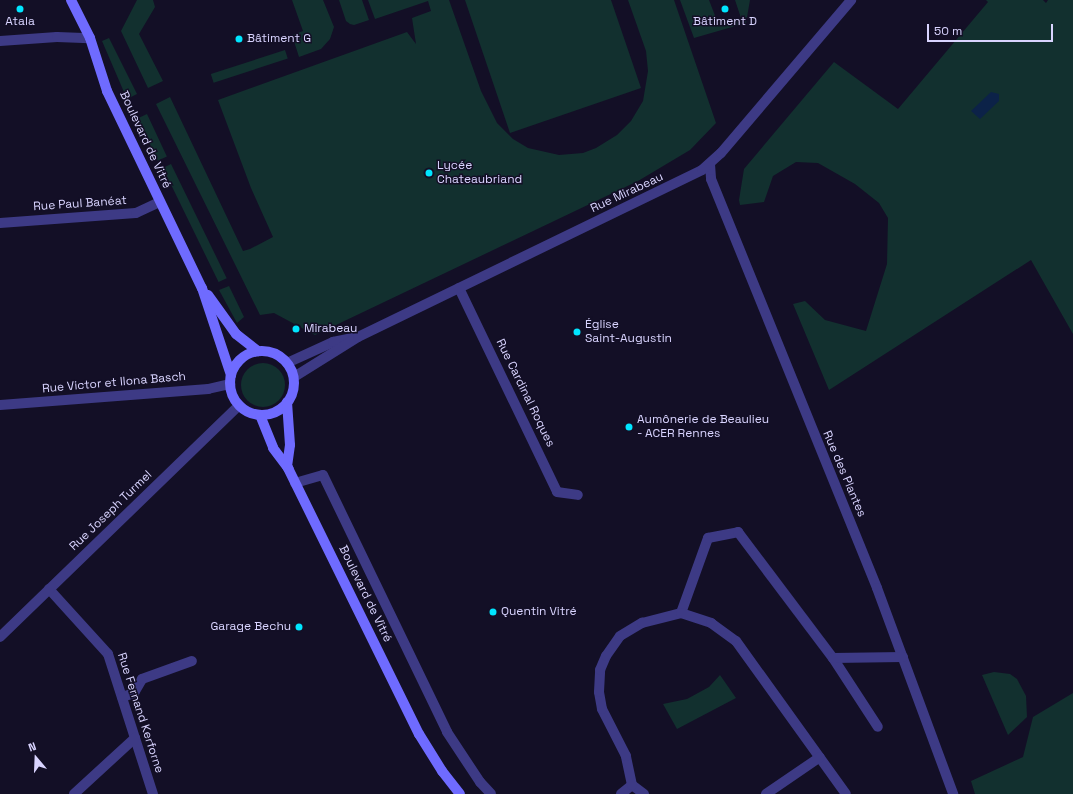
<!DOCTYPE html>
<html>
<head>
<meta charset="utf-8">
<style>
  body { margin:0 }
  #map { position:relative; width:1073px; height:794px; overflow:hidden; background:#130f26; font-family:"Space Grotesk",sans-serif }
  div>[style] { position:absolute }
  [style*='--x'] { left:calc(var(--x)*1px); top:calc(var(--y)*1px); width:calc(var(--w)*1px); rotate:calc(var(--a)*1deg) }
  .green>* { inset:0; background:#12302f; transform-origin:0 0 }
  .round { border-radius:50% }
  .water>* { inset:0; background:#0c2248 }
  .minor>* { height:10px; margin:-5px; padding:0 5px; transform-origin:5px; border-radius:5px; background:#3d3a85 }
  .tertiary>* { height:10px; margin:-5px; padding:0 5px; transform-origin:5px; border-radius:5px; background:#3d3a85 }
  .secondary>* { height:10px; margin:-5px; padding:0 5px; transform-origin:5px; border-radius:5px; background:#6f6bff }
  .secondary>.ring { margin:-5px; padding:0; box-sizing:content-box; background:none; border:10px solid #6f6bff; border-radius:50% }
  .dots>* { width:11px; height:11px; translate:-50% -50%; box-sizing:border-box; border:2px solid #130f26; border-radius:50% }
  span { translate:-50% -50%; white-space:nowrap; text-align:center; line-height:1.15; -webkit-text-stroke:3px #130f26; paint-order:stroke }
  .poi-label { font-size:12px; color:#d9d4ff }
  .left { translate:0 -50%; text-align:left }
  .right { translate:-100% -50%; text-align:right }
  .street-label { font-size:12px; color:#d9d4ff }
  .north { position:absolute; left:16px; top:738px; width:40px; height:40px; -webkit-text-stroke:3px #130f26; paint-order:stroke; rotate:341deg; font-size:11px; font-weight:700; line-height:16px; text-align:center; color:#d9d4ff }
  .north::after { content:''; display:block; margin:auto; width:14px; height:18px; background:#d9d4ff; clip-path:polygon(50% 0,100% 100%,50% 72%,0 100%) }
  .scale { position:absolute; left:927px; top:24px; width:126px; height:18px; box-sizing:border-box; border:2px solid #d9d4ff; border-top:0; padding-left:5px; font-size:12px; line-height:14px; white-space:nowrap; color:#d9d4ff; -webkit-text-stroke:3px #130f26; paint-order:stroke }
</style>
</head>
<body>
<div id="map">
  <div class="green">
    <i style="clip-path:polygon(137px 0,153px 0,155px 7px,139px 34px,163px 81px,148px 88px,121px 31px)"></i>
    <i style="clip-path:polygon(292px 0,323px 0,334px 27px,330px 39px,321px 49px,299px 57px,292px 35px,303px 31px)"></i>
    <i style="clip-path:polygon(339px 0,362px 0,369px 20px,354px 25px,350px 24px,346px 21px)"></i>
    <i style="clip-path:polygon(368px 0,449px 0,481px 91px,497px 123px,513px 139px,528px 148px,559px 155px,583px 153px,596px 148px,617px 135px,631px 121px,643px 101px,648px 71px,646px 51px,628px 0,674px 0,716px 123px,690px 150px,638px 181px,315px 335px,274px 313px,260px 315px,156px 104px,170px 97px,243px 251px,250px 249px,273px 237px,251px 188px,218px 100px,407px 32px,416px 44px,412px 18px,431px 11px,428px 1px,375px 19px)"></i>
    <i style="clip-path:polygon(465px 0,611px 0,641px 88px,510px 133px)"></i>
    <i style="clip-path:polygon(680px 0,709px 0,719px 26px,741px 18px,735px 0,750px 0,746px 23px,694px 38px)"></i>
    <i style="clip-path:polygon(986px 0,1043px 0,1046px 3px,1048px 0,1073px 0,1073px 334px,1031px 260px,829px 390px,793px 304px,805px 301px,825px 320px,866px 331px,887px 264px,888px 218px,879px 203px,855px 184px,818px 163px,796px 162px,773px 176px,764px 202px,740px 205px,739px 200px,744px 169px,834px 62px,898px 109px,988px 2px)"></i>
    <i style="clip-path:polygon(109px 38px,137px 94px,127px 99px,102px 41px)"></i>
    <i style="left:285px;top:50px;width:9px;height:78px;rotate:72deg"></i>
    <i style="left:147px;top:114px;width:47px;height:10px;rotate:65deg"></i>
    <i style="left:171px;top:164px;width:127px;height:9px;rotate:64deg"></i>
    <i style="clip-path:polygon(229px 286px,244px 317px,237px 323px,219px 290px)"></i>
    <i class="round" style="left:241px;top:363px;width:44px;height:44px"></i>
    <i style="clip-path:polygon(994px 672px,1010px 674px,1017px 679px,1026px 696px,1027px 717px,1008px 735px,982px 675px)"></i>
    <i style="clip-path:polygon(720px 675px,736px 698px,677px 729px,663px 704px,687px 699px,709px 687px)"></i>
    <i style="clip-path:polygon(1073px 693px,1073px 794px,975px 794px,971px 781px,1023px 757px,1033px 717px)"></i>
  </div>
  <div class="water">
    <i style="clip-path:polygon(991px 92px,999px 94px,999px 101px,980px 119px,971px 111px)"></i>
  </div>
  <div class="minor">
    <i style="--x:0;--y:41;--w:57;--a:-4"></i>
    <i style="--x:57;--y:37;--w:33;--a:2"></i>
    <i style="--x:710;--y:164;--w:15;--a:86"></i>
    <i style="--x:711;--y:179;--w:441;--a:67.9"></i>
    <i style="--x:877;--y:588;--w:220;--a:69.7"></i>
    <i style="--x:0;--y:223;--w:136;--a:-4.2"></i>
    <i style="--x:136;--y:213;--w:26;--a:-25"></i>
    <i style="--x:459;--y:288;--w:226;--a:64.3"></i>
    <i style="--x:557;--y:492;--w:21;--a:8"></i>
    <i style="--x:0;--y:405;--w:209;--a:-4.4"></i>
    <i style="--x:208;--y:389;--w:23;--a:-13"></i>
    <i style="--x:295;--y:483;--w:29;--a:-16"></i>
    <i style="--x:323;--y:475;--w:285;--a:64.2"></i>
    <i style="--x:447;--y:732;--w:60;--a:56.6"></i>
    <i style="--x:480;--y:782;--w:16;--a:47"></i>
    <i style="--x:49;--y:589;--w:88;--a:47.8"></i>
    <i style="--x:108;--y:654;--w:147;--a:72.2"></i>
    <i style="--x:681;--y:613;--w:80;--a:-70.2"></i>
    <i style="--x:708;--y:538;--w:31;--a:-11"></i>
    <i style="--x:738;--y:532;--w:158;--a:53"></i>
    <i style="--x:833;--y:658;--w:82;--a:56.9"></i>
    <i style="--x:833;--y:658;--w:70;--a:-0.8"></i>
    <i style="--x:122;--y:697;--w:13;--a:-18"></i>
    <i style="--x:134;--y:693;--w:16;--a:-60"></i>
    <i style="--x:142;--y:679;--w:53;--a:-19.8"></i>
    <i style="--x:74;--y:794;--w:83;--a:-42.6"></i>
    <i style="--x:621;--y:794;--w:14;--a:-39"></i>
    <i style="--x:644;--y:794;--w:15;--a:-143"></i>
    <i style="--x:632;--y:785;--w:30;--a:-102"></i>
    <i style="--x:626;--y:756;--w:53;--a:-117.1"></i>
    <i style="--x:602;--y:709;--w:17;--a:-100"></i>
    <i style="--x:599;--y:692;--w:22;--a:-87"></i>
    <i style="--x:600;--y:670;--w:15;--a:-67"></i>
    <i style="--x:606;--y:656;--w:24;--a:-55"></i>
    <i style="--x:620;--y:636;--w:26;--a:-31"></i>
    <i style="--x:642;--y:623;--w:40;--a:-14.4"></i>
    <i style="--x:681;--y:613;--w:32;--a:18"></i>
    <i style="--x:711;--y:623;--w:31;--a:36"></i>
    <i style="--x:736;--y:641;--w:188;--a:54.3"></i>
    <i style="--x:766;--y:794;--w:65;--a:-34.4"></i>
  </div>
  <div class="tertiary">
    <i style="--x:287;--y:363;--w:51;--a:-24.5"></i>
    <i style="--x:333;--y:342;--w:19;--a:-12"></i>
    <i style="--x:294;--y:377;--w:75;--a:-32"></i>
    <i style="--x:358;--y:337;--w:382;--a:-25.9"></i>
    <i style="--x:702;--y:170;--w:25;--a:-42"></i>
    <i style="--x:721;--y:153;--w:201;--a:-49.6"></i>
    <i style="--x:0;--y:637;--w:333;--a:-44.1"></i>
  </div>
  <div class="secondary">
    <i style="--x:71;--y:0;--w:42;--a:63.4"></i>
    <i style="--x:90;--y:38;--w:56;--a:72.2"></i>
    <i style="--x:107;--y:91;--w:219;--a:64.3"></i>
    <i style="--x:202;--y:288;--w:92;--a:71.6"></i>
    <i style="--x:208;--y:295;--w:48;--a:54.3"></i>
    <i style="--x:236;--y:334;--w:28;--a:38"></i>
    <i class="ring" style="left:230px;top:351px;width:54px;height:54px"></i>
    <i style="--x:287;--y:402;--w:43;--a:86"></i>
    <i style="--x:290;--y:445;--w:21;--a:98"></i>
    <i style="--x:287;--y:466;--w:299;--a:63.8"></i>
    <i style="--x:419;--y:734;--w:44;--a:58.1"></i>
    <i style="--x:442;--y:771;--w:29;--a:52"></i>
    <i style="--x:260;--y:415;--w:35;--a:68"></i>
    <i style="--x:273;--y:448;--w:26;--a:53"></i>
  </div>
  <div class="dots">
    <i style="left:20px;top:9px;background:#00e5ff"></i>
    <i style="left:725px;top:9px;background:#00e5ff"></i>
    <i style="left:239px;top:39px;background:#00e5ff"></i>
    <i style="left:429px;top:173px;background:#00e5ff"></i>
    <i style="left:296px;top:329px;background:#00e5ff"></i>
    <i style="left:577px;top:332px;background:#00e5ff"></i>
    <i style="left:629px;top:427px;background:#00e5ff"></i>
    <i style="left:493px;top:612px;background:#00e5ff"></i>
    <i style="left:299px;top:627px;background:#00e5ff"></i>
  </div>
  <div class="poi-label">
    <span style="left:20px;top:22px">Atala</span>
    <span style="left:725px;top:22px">Bâtiment D</span>
    <span class="left" style="left:247px;top:39px">Bâtiment G</span>
    <span class="left" style="left:437px;top:173px">Lycée<br>Chateaubriand</span>
    <span class="left" style="left:585px;top:332px">Église<br>Saint-Augustin</span>
    <span class="left" style="left:304px;top:329px">Mirabeau</span>
    <span class="left" style="left:637px;top:427px">Aumônerie de Beaulieu<br>- ACER Rennes</span>
    <span class="left" style="left:501px;top:612px">Quentin Vitré</span>
    <span class="right" style="left:291px;top:627px">Garage Bechu</span>
  </div>
  <div class="street-label">
    <span style="left:145px;top:140px;rotate:65deg">Boulevard de Vitré</span>
    <span style="left:627px;top:193px;rotate:-25deg">Rue Mirabeau</span>
    <span style="left:80px;top:204px;rotate:-4deg">Rue Paul Banéat</span>
    <span style="left:114px;top:383px;rotate:-5deg">Rue Victor et Ilona Basch</span>
    <span style="left:525px;top:393px;rotate:64deg">Rue Cardinal Roques</span>
    <span style="left:844px;top:474px;rotate:67deg">Rue des Plantes</span>
    <span style="left:111px;top:511px;rotate:-44deg">Rue Joseph Turmel</span>
    <span style="left:365px;top:594px;rotate:64deg">Boulevard de Vitré</span>
    <span style="left:140px;top:713px;rotate:72deg">Rue Fernand Kerforne</span>
  </div>
  <div class="north">N</div>
  <div class="scale">50 m</div>
</div>
</body>
</html>
